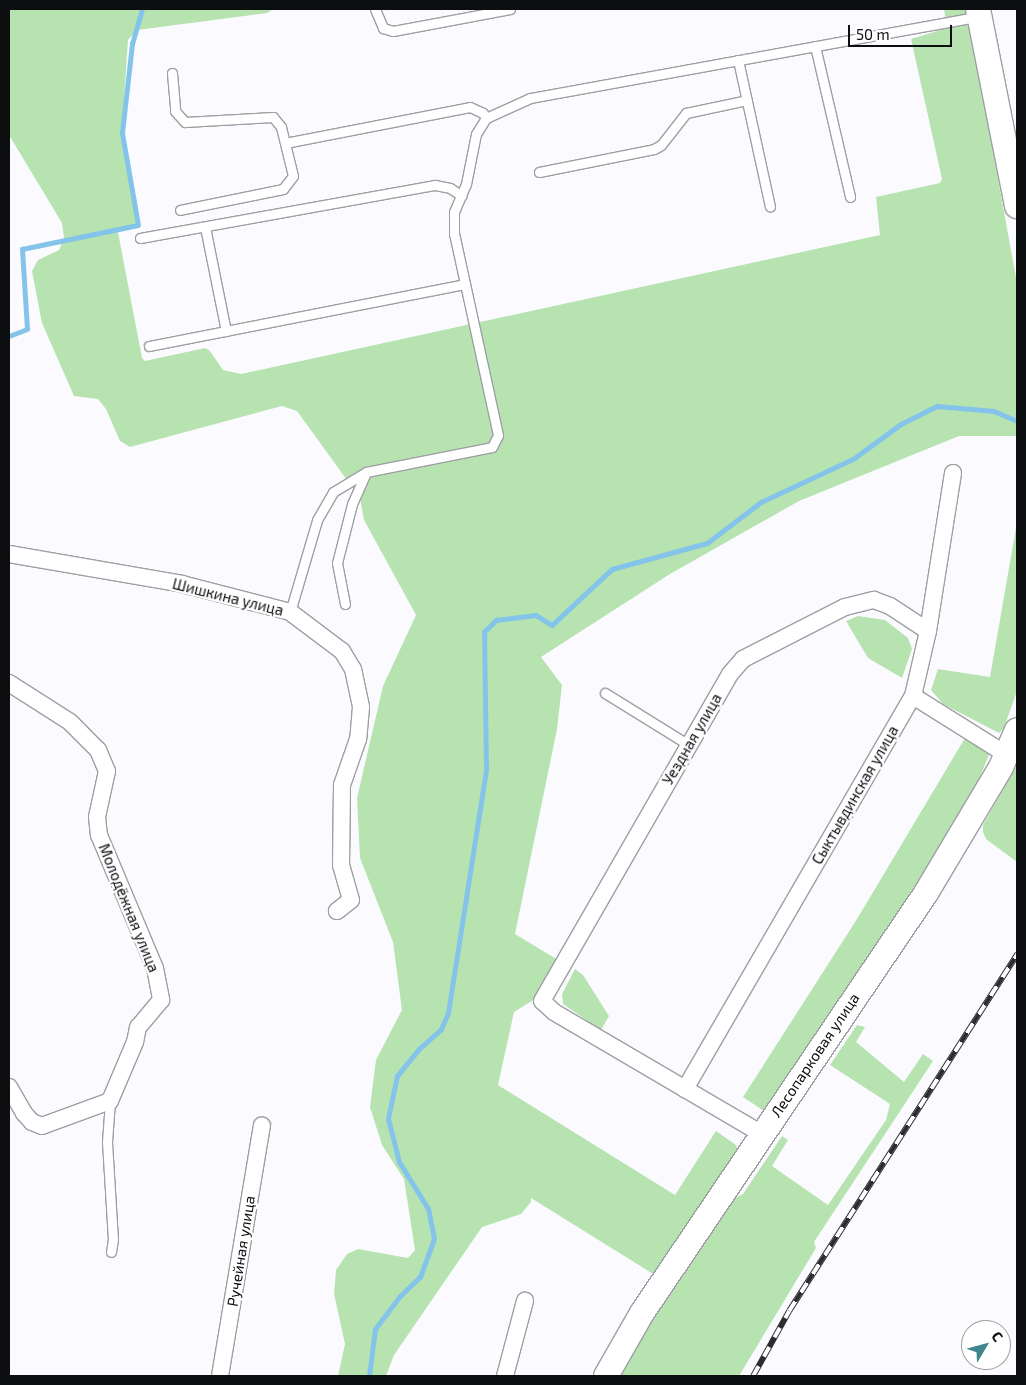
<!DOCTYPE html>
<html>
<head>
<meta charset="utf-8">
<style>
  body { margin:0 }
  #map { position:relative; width:1026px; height:1385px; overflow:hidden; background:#fbfbff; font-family:"Exo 2",sans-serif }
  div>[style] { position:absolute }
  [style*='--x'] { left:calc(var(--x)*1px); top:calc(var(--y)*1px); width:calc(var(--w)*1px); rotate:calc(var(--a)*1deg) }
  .green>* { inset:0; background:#b7e3b1 }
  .stream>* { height:4.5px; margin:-2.25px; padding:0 2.25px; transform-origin:2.25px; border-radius:2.25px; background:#84c4eb }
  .roads { filter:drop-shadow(1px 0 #9e9fa4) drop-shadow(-1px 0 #9e9fa4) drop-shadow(0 1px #9e9fa4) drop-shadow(0 -1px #9e9fa4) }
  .lane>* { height:9px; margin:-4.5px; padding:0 4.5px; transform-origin:4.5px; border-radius:4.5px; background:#fff }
  .street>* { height:16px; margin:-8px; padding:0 8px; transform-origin:8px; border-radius:8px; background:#fff }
  .secondary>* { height:24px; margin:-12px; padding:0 12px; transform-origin:12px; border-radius:12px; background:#fff }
  .rail>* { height:5.5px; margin-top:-2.75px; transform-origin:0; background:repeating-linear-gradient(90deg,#fff 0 11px,#2c2d2f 0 22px); box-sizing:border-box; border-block:1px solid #2c2d2f }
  span { translate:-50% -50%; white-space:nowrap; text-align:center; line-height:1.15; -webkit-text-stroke:4.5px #fff; paint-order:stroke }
  .street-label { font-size:15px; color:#0d0e0f }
  .frame { position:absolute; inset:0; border:10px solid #0d0e0f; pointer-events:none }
  .north { position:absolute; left:961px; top:1320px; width:50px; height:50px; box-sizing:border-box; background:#fff; border:1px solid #9e9f9f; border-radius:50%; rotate:53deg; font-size:14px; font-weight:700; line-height:20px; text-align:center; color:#0d0e0f }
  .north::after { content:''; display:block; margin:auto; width:18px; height:22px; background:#3f878c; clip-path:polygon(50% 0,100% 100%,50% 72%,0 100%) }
  .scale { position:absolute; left:848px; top:25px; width:104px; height:22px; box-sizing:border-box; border:2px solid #0d0e0f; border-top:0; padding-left:6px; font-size:15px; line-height:18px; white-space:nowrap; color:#0d0e0f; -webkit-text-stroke:4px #fff; paint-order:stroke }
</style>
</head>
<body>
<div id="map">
  <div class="green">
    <i style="clip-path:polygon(9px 9px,273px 9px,267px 13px,137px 30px,128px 40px,122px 129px,139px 221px,136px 226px,118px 232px,142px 358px,145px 361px,205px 348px,210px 351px,223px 370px,241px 374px,880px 235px,876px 197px,940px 183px,942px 179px,911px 39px,947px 28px,944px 9px,967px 9px,1017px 283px,1017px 436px,959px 436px,799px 501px,670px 574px,541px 657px,562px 685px,557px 729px,515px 934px,558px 960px,535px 999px,514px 1012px,498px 1085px,675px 1195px,716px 1131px,736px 1145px,738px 1150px,658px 1277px,531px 1198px,531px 1202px,521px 1214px,482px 1227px,394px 1355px,386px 1376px,338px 1376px,345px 1344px,334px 1294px,336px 1270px,347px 1254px,358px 1249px,408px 1258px,415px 1250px,404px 1179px,382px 1145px,370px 1107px,376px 1060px,402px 1010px,393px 942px,360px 858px,357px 798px,383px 686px,416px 615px,364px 520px,360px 498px,297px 411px,282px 406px,130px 447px,120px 441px,106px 409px,98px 399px,74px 396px,42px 323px,32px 271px,38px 260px,59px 250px,64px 238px,62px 223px,9px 135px)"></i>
    <i style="clip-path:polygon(1017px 522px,1017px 691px,1004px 728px,999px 733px,943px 704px,931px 690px,938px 669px,990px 677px)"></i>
    <i style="clip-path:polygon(858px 616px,885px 620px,908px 638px,912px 649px,902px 678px,868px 658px,846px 621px)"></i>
    <i style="clip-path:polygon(965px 738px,990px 752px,980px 777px,918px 881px,764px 1111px,743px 1097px,857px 919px)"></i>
    <i style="clip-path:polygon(1017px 765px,1017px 862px,986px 839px,983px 832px,983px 825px)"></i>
    <i style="clip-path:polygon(575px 969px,583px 975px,609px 1016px,601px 1030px,563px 1004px,562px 994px)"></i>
    <i style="clip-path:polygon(857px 1025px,865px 1027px,856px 1042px,904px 1082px,923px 1054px,933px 1061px,814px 1242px,816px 1248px,739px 1376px,619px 1376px,639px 1340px,727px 1202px,743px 1194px,782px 1136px,788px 1140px,772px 1166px,828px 1205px,886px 1120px,890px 1104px,830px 1065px)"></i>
  </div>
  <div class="stream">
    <i style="--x:9;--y:336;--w:19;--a:-21"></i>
    <i style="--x:27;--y:329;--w:80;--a:-93.6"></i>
    <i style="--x:22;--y:249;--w:118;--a:-11.7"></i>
    <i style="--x:138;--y:225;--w:93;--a:-99.9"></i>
    <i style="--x:122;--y:133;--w:90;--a:-83.6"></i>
    <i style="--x:132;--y:44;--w:36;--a:-74"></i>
    <i style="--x:369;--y:1376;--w:47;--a:-82.7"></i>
    <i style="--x:375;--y:1329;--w:41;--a:-52.9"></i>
    <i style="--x:400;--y:1296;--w:28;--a:-44"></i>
    <i style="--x:420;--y:1277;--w:40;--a:-69.8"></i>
    <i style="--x:434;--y:1239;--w:31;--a:-101"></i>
    <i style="--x:428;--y:1209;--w:55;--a:-121.7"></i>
    <i style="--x:399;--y:1162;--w:44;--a:-104.3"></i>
    <i style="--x:388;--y:1119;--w:44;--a:-78.2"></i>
    <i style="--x:397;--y:1076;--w:35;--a:-51"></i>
    <i style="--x:419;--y:1049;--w:30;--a:-42"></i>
    <i style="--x:441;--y:1029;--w:17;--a:-66"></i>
    <i style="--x:448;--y:1013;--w:245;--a:-81.1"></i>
    <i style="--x:486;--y:771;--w:139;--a:-90.8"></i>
    <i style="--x:484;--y:632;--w:17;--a:-45"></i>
    <i style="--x:496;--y:620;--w:40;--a:-7.1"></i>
    <i style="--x:536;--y:615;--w:19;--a:32"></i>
    <i style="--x:552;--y:625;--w:82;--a:-43"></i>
    <i style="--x:612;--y:569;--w:98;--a:-15.3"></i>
    <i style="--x:707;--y:543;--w:68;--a:-37.2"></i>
    <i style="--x:761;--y:502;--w:102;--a:-25.1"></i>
    <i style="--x:853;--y:459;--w:59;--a:-36.1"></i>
    <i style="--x:901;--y:424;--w:40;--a:-26.6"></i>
    <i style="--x:937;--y:406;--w:57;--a:5"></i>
    <i style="--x:994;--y:411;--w:25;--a:23"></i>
  </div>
  <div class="roads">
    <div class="lane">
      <i style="--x:375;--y:9;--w:21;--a:67"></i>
      <i style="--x:383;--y:28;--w:10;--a:17"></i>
      <i style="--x:393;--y:31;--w:119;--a:-10.6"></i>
      <i style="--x:815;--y:46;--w:155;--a:76.9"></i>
      <i style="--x:738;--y:60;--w:150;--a:77.7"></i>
      <i style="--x:172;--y:73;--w:38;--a:85"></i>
      <i style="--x:175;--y:111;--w:15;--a:48"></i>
      <i style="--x:185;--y:122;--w:88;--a:-3.3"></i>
      <i style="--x:273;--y:117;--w:13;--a:51"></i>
      <i style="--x:281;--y:127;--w:50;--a:76.2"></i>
      <i style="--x:293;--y:176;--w:16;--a:128"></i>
      <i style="--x:283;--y:189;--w:105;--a:168.5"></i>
      <i style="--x:285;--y:143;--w:188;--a:-11"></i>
      <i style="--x:470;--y:107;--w:14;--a:25"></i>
      <i style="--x:483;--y:113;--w:6;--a:59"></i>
      <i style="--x:539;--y:172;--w:117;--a:-11.3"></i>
      <i style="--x:654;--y:149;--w:8;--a:-30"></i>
      <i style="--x:661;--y:145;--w:41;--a:-52"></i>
      <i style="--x:686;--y:113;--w:62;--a:-12"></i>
      <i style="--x:205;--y:227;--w:106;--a:78.6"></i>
      <i style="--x:140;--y:238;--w:300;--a:-10.2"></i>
      <i style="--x:435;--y:185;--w:15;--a:11"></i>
      <i style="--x:450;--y:188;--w:14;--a:34"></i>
      <i style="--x:149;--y:346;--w:322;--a:-11.1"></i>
      <i style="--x:345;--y:604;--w:42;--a:-101"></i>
      <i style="--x:337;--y:563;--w:61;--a:-75.7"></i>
      <i style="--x:352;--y:504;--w:32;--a:-66"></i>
      <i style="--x:290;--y:612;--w:96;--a:-73.6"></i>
      <i style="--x:317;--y:520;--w:32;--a:-60"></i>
      <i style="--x:333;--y:492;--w:39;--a:-31"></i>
      <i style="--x:366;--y:472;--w:128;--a:-11.2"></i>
      <i style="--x:492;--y:447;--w:13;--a:-63"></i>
      <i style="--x:498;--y:435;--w:206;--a:-102.3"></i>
      <i style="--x:454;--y:234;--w:22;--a:-90"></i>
      <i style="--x:454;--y:212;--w:30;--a:-67"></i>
      <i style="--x:466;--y:184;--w:51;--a:-78.7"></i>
      <i style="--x:476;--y:134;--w:19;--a:-58"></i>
      <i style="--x:486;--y:118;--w:48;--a:-24.4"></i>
      <i style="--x:530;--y:98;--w:457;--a:-10.3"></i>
      <i style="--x:605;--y:693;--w:99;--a:31.8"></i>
      <i style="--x:110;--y:1101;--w:41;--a:94.2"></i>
      <i style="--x:107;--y:1142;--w:97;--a:86.5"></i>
      <i style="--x:113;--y:1239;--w:13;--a:99"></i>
    </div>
    <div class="street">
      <i style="--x:9;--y:554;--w:176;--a:9.8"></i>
      <i style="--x:182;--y:584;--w:112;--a:14.5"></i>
      <i style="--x:290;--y:612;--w:65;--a:36.9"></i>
      <i style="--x:342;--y:651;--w:21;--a:59"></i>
      <i style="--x:353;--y:669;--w:39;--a:78"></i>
      <i style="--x:361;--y:707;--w:32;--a:95"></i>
      <i style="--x:358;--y:739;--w:49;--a:109.2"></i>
      <i style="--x:342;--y:785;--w:80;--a:90.7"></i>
      <i style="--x:341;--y:865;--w:36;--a:74"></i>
      <i style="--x:351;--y:900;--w:18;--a:142"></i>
      <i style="--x:9;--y:683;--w:72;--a:32.6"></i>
      <i style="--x:70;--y:722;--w:40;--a:45"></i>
      <i style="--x:98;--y:750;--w:23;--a:67"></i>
      <i style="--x:107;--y:771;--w:47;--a:102.3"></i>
      <i style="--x:97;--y:817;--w:18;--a:84"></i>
      <i style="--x:99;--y:835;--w:144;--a:67.2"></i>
      <i style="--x:155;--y:968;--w:33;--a:79"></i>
      <i style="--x:161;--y:1000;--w:35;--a:130"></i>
      <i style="--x:138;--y:1027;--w:15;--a:101"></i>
      <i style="--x:135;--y:1042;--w:64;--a:113"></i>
      <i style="--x:110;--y:1101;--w:72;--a:159.8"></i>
      <i style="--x:42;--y:1126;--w:11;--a:-158"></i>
      <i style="--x:32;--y:1122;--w:12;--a:-132"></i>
      <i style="--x:24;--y:1113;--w:30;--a:-120"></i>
      <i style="--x:913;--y:696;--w:111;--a:32.1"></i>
      <i style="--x:685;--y:1089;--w:454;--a:-59.9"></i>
      <i style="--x:913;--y:696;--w:67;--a:-77"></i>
      <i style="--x:928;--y:631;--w:160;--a:-81"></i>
      <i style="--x:762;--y:1134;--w:241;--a:-149.6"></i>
      <i style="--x:554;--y:1012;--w:16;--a:-137"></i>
      <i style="--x:542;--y:1001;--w:377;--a:-60.1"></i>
      <i style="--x:730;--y:674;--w:20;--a:-49"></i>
      <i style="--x:743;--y:659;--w:114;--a:-27"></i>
      <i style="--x:845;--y:607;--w:30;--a:-14"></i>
      <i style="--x:874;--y:600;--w:17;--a:21"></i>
      <i style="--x:890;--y:606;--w:45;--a:33.3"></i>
      <i style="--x:220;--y:1376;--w:254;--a:-80.5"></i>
      <i style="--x:505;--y:1376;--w:78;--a:-75.1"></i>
    </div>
    <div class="secondary">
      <i style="--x:978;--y:9;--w:201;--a:78.8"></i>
      <i style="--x:606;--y:1376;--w:73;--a:-60.3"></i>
      <i style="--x:642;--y:1313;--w:507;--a:-55.93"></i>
      <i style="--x:926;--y:893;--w:147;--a:-59.2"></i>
      <i style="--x:1001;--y:767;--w:40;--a:-66.6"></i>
    </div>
  </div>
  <div class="rail">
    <i style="--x:753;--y:1376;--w:74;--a:-61"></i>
    <i style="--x:789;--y:1311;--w:424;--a:-57.4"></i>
  </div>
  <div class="street-label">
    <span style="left:228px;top:597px;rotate:14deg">Шишкина улица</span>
    <span style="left:692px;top:739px;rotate:-60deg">Уездная улица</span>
    <span style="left:855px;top:795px;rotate:-60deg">Сыктывдинская улица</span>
    <span style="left:129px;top:908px;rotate:68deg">Молодёжная улица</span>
    <span style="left:815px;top:1055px;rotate:-56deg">Лесопарковая улица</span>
    <span style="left:241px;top:1251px;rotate:-81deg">Ручейная улица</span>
  </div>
  <div class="frame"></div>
  <div class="north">С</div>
  <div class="scale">50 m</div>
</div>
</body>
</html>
